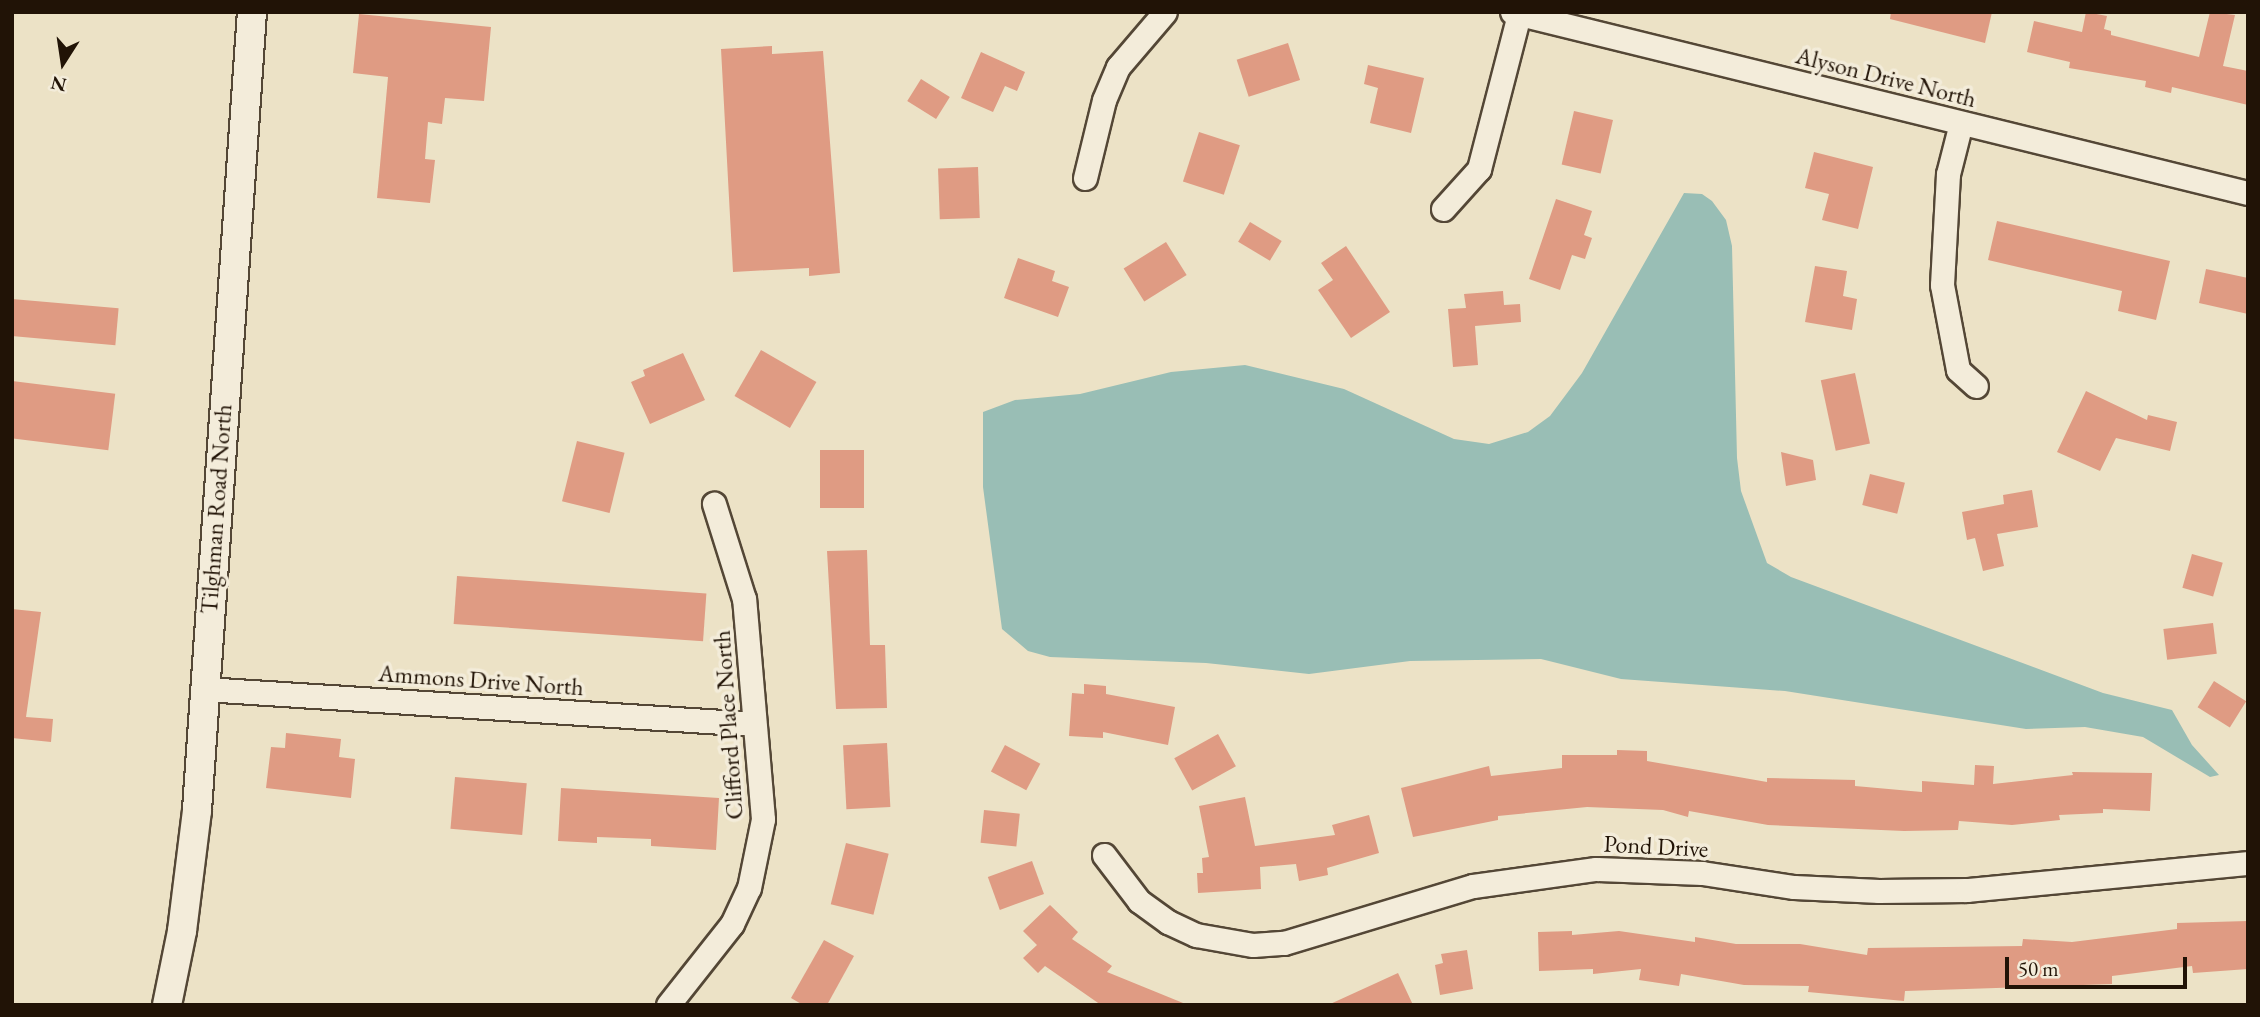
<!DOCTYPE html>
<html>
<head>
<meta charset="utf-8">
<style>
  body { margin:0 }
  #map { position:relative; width:2260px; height:1017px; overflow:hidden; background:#ece2c6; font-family:"EB Garamond",serif }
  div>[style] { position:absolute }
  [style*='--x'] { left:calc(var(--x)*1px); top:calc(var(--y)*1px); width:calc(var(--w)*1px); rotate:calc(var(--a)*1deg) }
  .water>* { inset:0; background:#99beb5 }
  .building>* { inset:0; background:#df9b83; transform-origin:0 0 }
  .roads { filter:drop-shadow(2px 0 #544736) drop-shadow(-2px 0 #544736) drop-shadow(0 2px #544736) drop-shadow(0 -2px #544736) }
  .minor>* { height:23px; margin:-11.5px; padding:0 11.5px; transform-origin:11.5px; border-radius:11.5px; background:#f3ecda }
  .tertiary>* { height:28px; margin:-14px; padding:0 14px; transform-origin:14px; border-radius:14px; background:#f3ecda }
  span { translate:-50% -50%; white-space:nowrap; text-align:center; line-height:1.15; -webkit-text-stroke:7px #f3ecda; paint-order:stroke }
  .street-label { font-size:24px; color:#211306 }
  .frame { position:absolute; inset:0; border:14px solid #211306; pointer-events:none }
  .north { position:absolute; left:28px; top:28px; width:70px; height:70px; -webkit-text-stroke:5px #f3ecda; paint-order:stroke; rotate:192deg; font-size:19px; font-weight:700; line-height:28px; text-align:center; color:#211306 }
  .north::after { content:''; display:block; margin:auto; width:24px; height:32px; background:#211306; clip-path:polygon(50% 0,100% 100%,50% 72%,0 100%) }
  .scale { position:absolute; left:2005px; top:957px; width:182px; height:32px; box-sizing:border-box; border:4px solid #211306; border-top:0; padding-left:9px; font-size:21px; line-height:24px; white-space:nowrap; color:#211306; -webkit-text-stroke:5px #f3ecda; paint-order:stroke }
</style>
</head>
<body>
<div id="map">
  <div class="water">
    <i style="clip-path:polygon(1684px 193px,1702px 194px,1712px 201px,1726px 220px,1732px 246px,1737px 458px,1741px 491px,1767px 563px,1791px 577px,2103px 693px,2172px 710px,2192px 745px,2219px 775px,2210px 777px,2143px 737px,2085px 727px,2026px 729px,1785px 691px,1621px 679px,1541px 659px,1410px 661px,1309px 674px,1206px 663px,1050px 657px,1028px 651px,1002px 629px,983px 487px,983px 412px,1015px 400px,1080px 394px,1171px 372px,1245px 365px,1344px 389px,1454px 439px,1489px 444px,1528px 432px,1550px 416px,1582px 373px)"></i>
  </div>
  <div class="building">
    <i style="clip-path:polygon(1891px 12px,1992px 12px,1985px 43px,1890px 19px)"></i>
    <i style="clip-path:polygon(2086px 12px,2107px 16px,2104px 29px,2111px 31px,2111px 35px,2199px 57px,2210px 12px,2235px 15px,2223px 66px,2248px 71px,2248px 105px,2172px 87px,2171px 93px,2145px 87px,2146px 81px,2069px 68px,2070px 62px,2027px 52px,2034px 21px,2082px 32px)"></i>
    <i style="clip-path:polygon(359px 14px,491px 27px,484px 101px,445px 98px,442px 124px,428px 122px,425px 159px,435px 160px,430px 203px,377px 198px,388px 77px,353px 73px)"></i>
    <i style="left:1288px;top:43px;width:39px;height:54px;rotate:72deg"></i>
    <i style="clip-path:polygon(772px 46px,772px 54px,823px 51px,840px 273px,809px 276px,809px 268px,733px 272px,721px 49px)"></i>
    <i style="clip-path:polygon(981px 52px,1025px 72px,1017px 91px,1005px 86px,993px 112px,961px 98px)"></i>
    <i style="clip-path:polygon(1368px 65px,1424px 78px,1411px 133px,1370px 123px,1378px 88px,1364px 84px)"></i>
    <i style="left:921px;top:79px;width:34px;height:26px;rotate:32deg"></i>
    <i style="left:1574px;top:111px;width:40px;height:55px;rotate:13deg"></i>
    <i style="left:1199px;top:132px;width:43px;height:52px;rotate:18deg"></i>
    <i style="clip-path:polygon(1814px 152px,1873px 167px,1858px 229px,1822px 220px,1829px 194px,1805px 188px)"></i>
    <i style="left:978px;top:167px;width:51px;height:40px;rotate:88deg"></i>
    <i style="clip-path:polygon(1556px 199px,1592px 211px,1584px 235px,1592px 238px,1585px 259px,1572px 255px,1560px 290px,1529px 279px)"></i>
    <i style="clip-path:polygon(1997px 221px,2170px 261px,2156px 320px,2118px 311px,2122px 291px,1988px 260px)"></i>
    <i style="left:1250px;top:222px;width:37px;height:23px;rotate:31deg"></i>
    <i style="left:1166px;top:242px;width:39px;height:50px;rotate:58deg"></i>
    <i style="clip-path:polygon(1346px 246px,1390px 312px,1351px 338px,1318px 290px,1333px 280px,1321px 263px)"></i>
    <i style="clip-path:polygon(1018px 258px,1055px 271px,1052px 281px,1069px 287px,1058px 317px,1004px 298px)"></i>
    <i style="clip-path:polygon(1815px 266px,1847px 271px,1843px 296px,1857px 299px,1852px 330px,1805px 322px)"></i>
    <i style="clip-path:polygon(2206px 269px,2248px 278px,2248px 314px,2199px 303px)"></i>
    <i style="clip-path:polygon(1503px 291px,1504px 305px,1520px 304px,1521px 322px,1475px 326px,1478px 365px,1453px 367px,1448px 309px,1466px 308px,1464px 294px)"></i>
    <i style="left:12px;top:299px;width:107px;height:37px;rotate:5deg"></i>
    <i style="left:761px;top:350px;width:64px;height:53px;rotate:30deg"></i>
    <i style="clip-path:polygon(683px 353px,705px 400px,650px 424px,631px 382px,645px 376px,643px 370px)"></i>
    <i style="left:1855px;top:373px;width:72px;height:35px;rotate:78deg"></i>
    <i style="left:12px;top:381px;width:104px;height:57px;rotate:7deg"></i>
    <i style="clip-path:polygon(2086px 391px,2147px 420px,2148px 415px,2177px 422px,2170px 451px,2116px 438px,2100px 471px,2057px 452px)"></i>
    <i style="left:577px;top:441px;width:49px;height:62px;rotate:14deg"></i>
    <i style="left:820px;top:450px;width:44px;height:58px"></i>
    <i style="clip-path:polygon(1781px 452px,1813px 460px,1816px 480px,1786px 486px)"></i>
    <i style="left:1870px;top:474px;width:36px;height:32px;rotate:14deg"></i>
    <i style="clip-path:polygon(2032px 490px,2038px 527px,1997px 534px,2004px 566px,1983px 571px,1975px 538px,1967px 540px,1962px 512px,2004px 504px,2003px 495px)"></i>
    <i style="clip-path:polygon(867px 550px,870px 645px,885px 645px,887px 708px,836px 709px,827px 551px)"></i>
    <i style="left:2192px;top:554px;width:32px;height:35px;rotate:16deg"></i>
    <i style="left:457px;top:576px;width:250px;height:48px;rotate:4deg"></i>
    <i style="clip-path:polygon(12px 609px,41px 612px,26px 717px,53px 719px,51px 742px,12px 738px)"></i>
    <i style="left:2213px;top:623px;width:31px;height:50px;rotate:83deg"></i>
    <i style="left:2214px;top:681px;width:38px;height:31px;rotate:32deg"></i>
    <i style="clip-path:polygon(1084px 684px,1106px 686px,1106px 694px,1175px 707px,1168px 745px,1103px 732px,1103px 738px,1069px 736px,1072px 693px,1084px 694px)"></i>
    <i style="clip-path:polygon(286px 733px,341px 739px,339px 757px,355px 759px,351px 798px,266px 788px,271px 747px,285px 748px)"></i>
    <i style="left:1218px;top:734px;width:37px;height:50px;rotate:61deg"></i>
    <i style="left:887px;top:743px;width:64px;height:44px;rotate:87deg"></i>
    <i style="left:1005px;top:745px;width:40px;height:30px;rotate:28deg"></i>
    <i style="clip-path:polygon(1617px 750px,1647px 751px,1647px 761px,1767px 782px,1767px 778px,1855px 780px,1855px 786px,1922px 792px,1922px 781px,1974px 785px,1975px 765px,1994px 766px,1993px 784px,2073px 775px,2072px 772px,2152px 773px,2150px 811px,2103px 809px,2103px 813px,2059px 815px,2060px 820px,2012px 825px,1959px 821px,1958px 830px,1904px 831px,1768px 825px,1689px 811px,1688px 817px,1663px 810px,1587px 807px,1498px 816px,1498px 820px,1413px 837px,1401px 788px,1489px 766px,1491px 776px,1562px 768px,1562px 755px,1617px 755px)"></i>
    <i style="left:455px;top:777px;width:72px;height:52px;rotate:5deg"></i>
    <i style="clip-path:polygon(561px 788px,719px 798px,716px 850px,651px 846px,651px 839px,597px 837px,597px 843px,558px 841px)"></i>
    <i style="clip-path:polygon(1245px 797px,1255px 846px,1335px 835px,1332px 825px,1369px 815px,1379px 853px,1327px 868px,1328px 875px,1299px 881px,1296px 864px,1260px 867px,1261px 889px,1198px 893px,1197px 873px,1203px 873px,1202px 858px,1209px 857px,1199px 806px)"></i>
    <i style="left:984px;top:810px;width:36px;height:33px;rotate:6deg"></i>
    <i style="left:846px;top:843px;width:44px;height:63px;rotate:14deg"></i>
    <i style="left:1032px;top:861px;width:35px;height:47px;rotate:70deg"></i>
    <i style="clip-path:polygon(1050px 905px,1078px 932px,1072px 939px,1112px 966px,1107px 972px,1188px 1005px,1101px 1005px,1045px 966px,1038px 973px,1023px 958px,1037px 945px,1023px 931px)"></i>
    <i style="clip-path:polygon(2248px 921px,2248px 969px,2193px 973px,2192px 966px,2112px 976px,2112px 984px,1905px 991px,1904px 1001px,1808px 992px,1809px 986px,1744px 985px,1681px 974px,1679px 986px,1639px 980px,1641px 969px,1593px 974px,1593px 969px,1539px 971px,1538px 932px,1572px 931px,1572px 935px,1619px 931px,1695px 942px,1695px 937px,1736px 944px,1800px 944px,1867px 955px,1868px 948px,2022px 946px,2023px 939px,2072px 942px,2177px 929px,2177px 923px)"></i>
    <i style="clip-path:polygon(824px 940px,854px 956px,827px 1005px,803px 1005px,791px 998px)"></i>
    <i style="clip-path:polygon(1467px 950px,1473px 989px,1440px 995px,1435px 965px,1443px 963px,1441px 954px)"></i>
    <i style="clip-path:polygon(1398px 973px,1413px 1005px,1328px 1005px)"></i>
  </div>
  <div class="roads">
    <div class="minor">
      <i style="--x:1512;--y:12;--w:758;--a:13.82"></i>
      <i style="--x:1961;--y:123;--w:53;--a:104.3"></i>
      <i style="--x:1948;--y:174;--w:111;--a:93.1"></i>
      <i style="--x:1942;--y:285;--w:86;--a:79.3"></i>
      <i style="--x:1958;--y:370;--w:24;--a:42"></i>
      <i style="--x:1085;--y:178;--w:80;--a:-76.3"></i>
      <i style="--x:1104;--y:100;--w:36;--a:-67"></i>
      <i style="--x:1118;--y:67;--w:72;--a:-49.5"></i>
      <i style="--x:1443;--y:209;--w:54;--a:-48"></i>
      <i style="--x:1479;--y:169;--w:160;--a:-75.5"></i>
      <i style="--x:204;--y:689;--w:551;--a:3.64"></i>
      <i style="--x:1104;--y:855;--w:58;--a:52.7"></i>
      <i style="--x:1139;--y:901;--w:36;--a:36"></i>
      <i style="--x:1168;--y:922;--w:31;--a:25"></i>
      <i style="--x:1196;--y:935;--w:58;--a:10"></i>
      <i style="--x:1253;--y:945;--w:31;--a:-4"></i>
      <i style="--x:1284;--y:943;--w:197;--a:-16.8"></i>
      <i style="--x:1473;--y:886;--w:124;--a:-7.9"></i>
      <i style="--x:1596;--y:869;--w:106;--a:2.2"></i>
      <i style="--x:1702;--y:873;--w:93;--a:8.7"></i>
      <i style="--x:1794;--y:887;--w:85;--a:2.7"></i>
      <i style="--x:1879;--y:891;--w:88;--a:-0.7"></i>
      <i style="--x:1967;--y:890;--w:282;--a:-5.5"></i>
      <i style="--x:668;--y:1005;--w:103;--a:-51.7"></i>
      <i style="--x:732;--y:924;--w:40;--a:-65"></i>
      <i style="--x:749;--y:888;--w:70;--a:-78.5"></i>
      <i style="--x:763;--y:819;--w:221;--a:-94.9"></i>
      <i style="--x:744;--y:599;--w:100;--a:-107.5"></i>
    </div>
    <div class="tertiary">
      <i style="--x:167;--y:1005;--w:76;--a:-78.5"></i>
      <i style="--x:182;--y:931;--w:122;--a:-82.9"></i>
      <i style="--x:197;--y:810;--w:800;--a:-86.06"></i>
    </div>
  </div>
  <div class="street-label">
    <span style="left:1886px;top:77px;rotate:14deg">Alyson Drive North</span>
    <span style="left:216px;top:509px;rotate:-86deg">Tilghman Road North</span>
    <span style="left:481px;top:680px;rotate:4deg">Ammons Drive North</span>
    <span style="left:728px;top:725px;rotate:-94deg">Clifford Place North</span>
    <span style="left:1656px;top:846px;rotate:3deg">Pond Drive</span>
  </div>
  <div class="frame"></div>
  <div class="north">N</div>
  <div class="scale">50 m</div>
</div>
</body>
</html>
